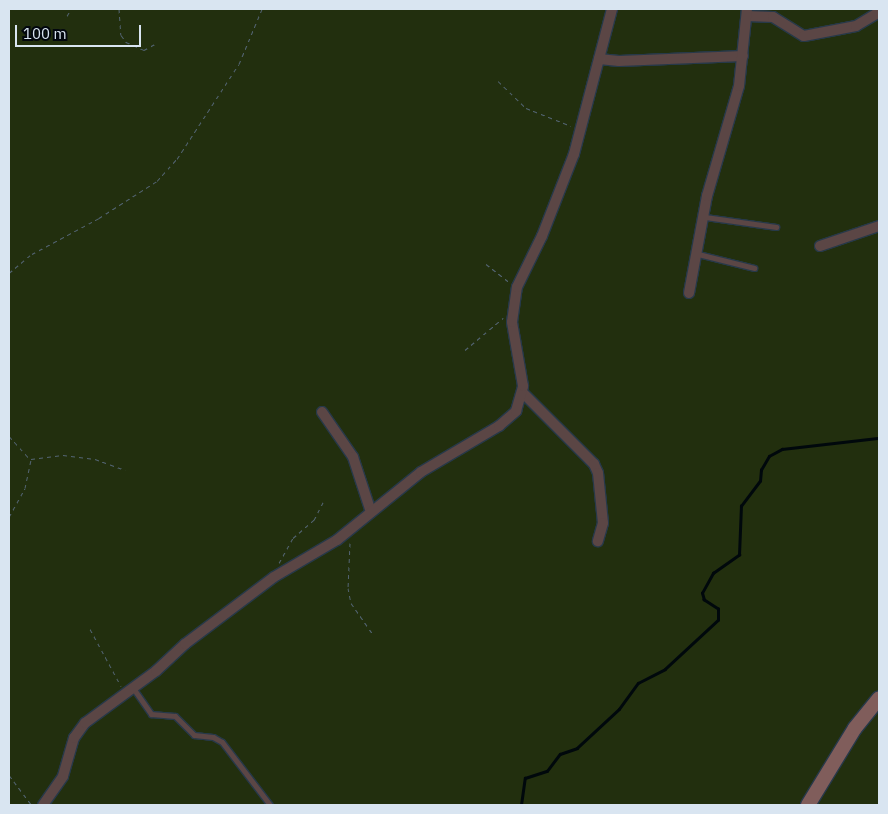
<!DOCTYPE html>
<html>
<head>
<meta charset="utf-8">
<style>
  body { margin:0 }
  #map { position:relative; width:888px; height:814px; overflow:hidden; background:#0a1d2e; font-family:"IBM Plex Sans",sans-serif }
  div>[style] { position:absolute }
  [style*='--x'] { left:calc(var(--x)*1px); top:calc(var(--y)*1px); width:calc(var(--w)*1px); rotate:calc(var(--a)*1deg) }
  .green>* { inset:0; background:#222f0e; transform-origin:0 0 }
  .stream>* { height:2.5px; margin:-1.25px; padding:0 1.25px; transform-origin:1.25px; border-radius:1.25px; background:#00080c }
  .path>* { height:1px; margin-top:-0.5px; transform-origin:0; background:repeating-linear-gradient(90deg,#536473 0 4px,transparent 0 8px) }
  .roads { filter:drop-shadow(1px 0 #273949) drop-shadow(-1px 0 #273949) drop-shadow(0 1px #273949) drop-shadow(0 -1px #273949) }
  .service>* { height:5px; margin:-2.5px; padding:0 2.5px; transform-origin:2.5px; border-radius:2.5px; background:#5b4645 }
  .minor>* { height:10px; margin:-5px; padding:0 5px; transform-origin:5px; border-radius:5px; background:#5b4645 }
  .secondary>* { height:14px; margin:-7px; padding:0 7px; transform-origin:7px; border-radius:7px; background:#805d5b }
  span { translate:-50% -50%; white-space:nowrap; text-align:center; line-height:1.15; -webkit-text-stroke:5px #02070e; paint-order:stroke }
  .frame { position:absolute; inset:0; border:10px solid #d9e5f1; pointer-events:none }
  .scale { position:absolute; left:15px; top:25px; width:126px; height:22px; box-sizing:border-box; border:2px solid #d9e5f1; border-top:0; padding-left:6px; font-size:15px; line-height:18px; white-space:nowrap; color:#d9e5f1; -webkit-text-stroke:4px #02070e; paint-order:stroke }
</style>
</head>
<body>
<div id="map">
  <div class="green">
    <i style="left:9px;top:9px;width:870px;height:796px"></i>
  </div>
  <div class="stream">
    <i style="--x:521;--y:805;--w:27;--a:-82"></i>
    <i style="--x:525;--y:778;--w:23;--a:-18"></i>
    <i style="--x:547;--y:771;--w:21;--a:-53"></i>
    <i style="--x:560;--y:754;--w:18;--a:-19"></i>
    <i style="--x:577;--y:748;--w:57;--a:-42.9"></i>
    <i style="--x:619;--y:709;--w:32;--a:-54"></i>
    <i style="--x:638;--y:683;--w:30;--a:-27"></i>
    <i style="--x:665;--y:669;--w:72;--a:-42.8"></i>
    <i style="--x:718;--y:620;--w:11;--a:-90"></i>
    <i style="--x:718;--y:609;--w:17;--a:-147"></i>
    <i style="--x:704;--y:600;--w:7;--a:-106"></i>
    <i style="--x:702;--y:593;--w:23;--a:-61"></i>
    <i style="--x:713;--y:573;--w:32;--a:-35"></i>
    <i style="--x:739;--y:555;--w:49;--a:-87.7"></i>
    <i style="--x:741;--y:506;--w:31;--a:-53"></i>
    <i style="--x:760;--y:481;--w:11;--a:-85"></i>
    <i style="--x:761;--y:470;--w:16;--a:-60"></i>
    <i style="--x:769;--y:456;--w:15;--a:-28"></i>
    <i style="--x:782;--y:449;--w:98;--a:-6.5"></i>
  </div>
  <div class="path">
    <i style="--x:119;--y:9;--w:26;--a:86"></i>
    <i style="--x:121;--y:35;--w:9;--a:54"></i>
    <i style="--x:126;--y:42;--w:20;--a:24"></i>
    <i style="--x:144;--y:50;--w:13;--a:-29"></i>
    <i style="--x:67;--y:16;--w:8;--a:-60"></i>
    <i style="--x:498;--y:81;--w:39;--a:44"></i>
    <i style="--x:526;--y:108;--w:48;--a:21.8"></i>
    <i style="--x:486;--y:264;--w:28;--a:38"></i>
    <i style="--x:9;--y:273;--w:30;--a:-40"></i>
    <i style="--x:32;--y:254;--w:76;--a:-28.2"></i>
    <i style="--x:99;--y:218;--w:69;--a:-32.5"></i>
    <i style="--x:157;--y:181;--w:30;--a:-48"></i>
    <i style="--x:177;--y:159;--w:113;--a:-56.9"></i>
    <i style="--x:239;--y:64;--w:60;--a:-67.3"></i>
    <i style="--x:465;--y:350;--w:50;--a:-40.1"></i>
    <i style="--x:9;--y:436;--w:31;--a:48"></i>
    <i style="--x:31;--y:459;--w:32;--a:-7"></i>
    <i style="--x:63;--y:455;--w:32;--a:7"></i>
    <i style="--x:95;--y:459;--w:32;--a:20"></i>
    <i style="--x:9;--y:517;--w:33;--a:-61"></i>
    <i style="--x:25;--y:488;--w:29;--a:-78"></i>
    <i style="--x:350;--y:543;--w:45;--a:92.5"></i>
    <i style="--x:348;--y:588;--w:15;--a:79"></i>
    <i style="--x:351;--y:603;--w:38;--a:55"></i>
    <i style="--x:279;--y:563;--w:29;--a:-61"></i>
    <i style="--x:293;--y:538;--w:28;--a:-41"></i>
    <i style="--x:314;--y:520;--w:20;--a:-63"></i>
    <i style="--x:90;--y:629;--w:65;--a:61.5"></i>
    <i style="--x:9;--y:775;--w:38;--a:53"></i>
  </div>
  <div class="roads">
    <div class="service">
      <i style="--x:705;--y:217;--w:72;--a:8"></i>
      <i style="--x:698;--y:254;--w:58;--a:14"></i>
      <i style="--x:133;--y:688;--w:32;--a:55"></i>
      <i style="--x:151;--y:714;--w:24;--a:5"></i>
      <i style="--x:175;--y:716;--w:27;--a:45"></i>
      <i style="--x:194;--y:735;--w:19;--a:6"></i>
      <i style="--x:213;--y:737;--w:10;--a:29"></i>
      <i style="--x:222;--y:742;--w:79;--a:52.7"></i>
    </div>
    <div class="minor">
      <i style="--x:747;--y:16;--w:26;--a:2"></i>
      <i style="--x:773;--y:17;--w:36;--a:32"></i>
      <i style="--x:804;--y:36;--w:53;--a:-10.9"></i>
      <i style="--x:856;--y:26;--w:27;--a:-31"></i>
      <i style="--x:599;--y:59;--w:20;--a:6"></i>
      <i style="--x:619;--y:61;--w:124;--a:-2.3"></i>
      <i style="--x:820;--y:246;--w:62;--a:-18.7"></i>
      <i style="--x:689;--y:293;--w:99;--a:-79.5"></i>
      <i style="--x:707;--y:196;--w:115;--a:-73.8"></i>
      <i style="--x:739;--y:86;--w:77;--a:-84.1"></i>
      <i style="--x:522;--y:392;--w:102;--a:45"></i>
      <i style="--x:594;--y:464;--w:10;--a:66"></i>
      <i style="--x:598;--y:473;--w:50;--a:84.3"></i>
      <i style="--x:603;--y:523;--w:19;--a:106"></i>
      <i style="--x:322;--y:412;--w:55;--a:55.4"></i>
      <i style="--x:353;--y:457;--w:58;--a:71.9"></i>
      <i style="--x:43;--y:805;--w:35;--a:-55"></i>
      <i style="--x:63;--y:776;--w:40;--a:-74"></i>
      <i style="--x:74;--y:738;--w:19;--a:-54"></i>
      <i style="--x:85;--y:723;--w:88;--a:-36.2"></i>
      <i style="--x:156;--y:671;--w:40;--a:-43"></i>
      <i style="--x:185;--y:644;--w:111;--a:-37"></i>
      <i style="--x:274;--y:577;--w:73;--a:-30.4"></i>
      <i style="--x:337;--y:540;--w:108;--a:-39"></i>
      <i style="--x:421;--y:472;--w:91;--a:-30.5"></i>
      <i style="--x:499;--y:426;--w:23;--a:-41"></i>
      <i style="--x:516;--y:411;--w:26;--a:-74"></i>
      <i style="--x:523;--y:386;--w:65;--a:-99.8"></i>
      <i style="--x:512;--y:322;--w:35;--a:-82"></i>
      <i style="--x:517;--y:287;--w:57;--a:-63.9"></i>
      <i style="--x:542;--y:236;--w:88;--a:-68.7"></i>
      <i style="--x:574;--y:154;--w:150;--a:-75.3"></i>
    </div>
    <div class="secondary">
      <i style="--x:808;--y:805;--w:90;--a:-58.6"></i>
      <i style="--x:855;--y:728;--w:38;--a:-51"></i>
    </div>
  </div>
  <div class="frame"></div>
  <div class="scale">100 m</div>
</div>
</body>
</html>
